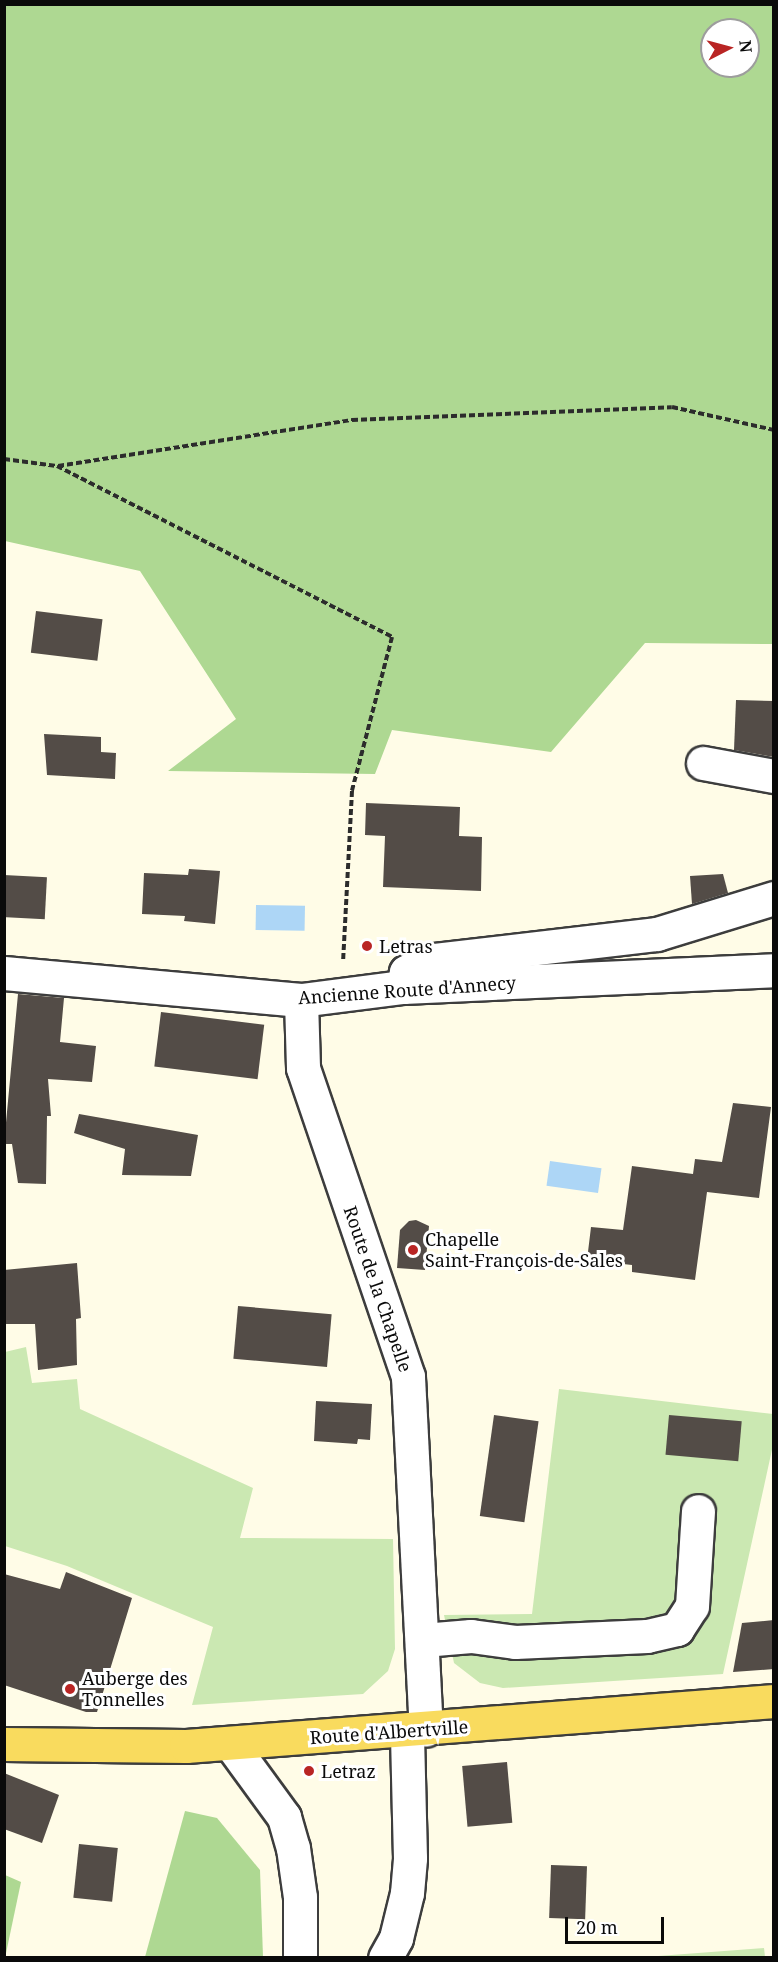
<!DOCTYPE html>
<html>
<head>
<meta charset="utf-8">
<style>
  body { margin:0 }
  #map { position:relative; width:778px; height:1962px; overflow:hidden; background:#fffce7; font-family:"Noto Serif",serif }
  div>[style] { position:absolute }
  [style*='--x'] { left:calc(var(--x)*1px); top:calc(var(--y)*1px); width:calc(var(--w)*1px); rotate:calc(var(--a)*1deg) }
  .green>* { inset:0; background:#cbe8b2 }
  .forest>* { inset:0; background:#aed892 }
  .water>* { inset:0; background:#add6f6; transform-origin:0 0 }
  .building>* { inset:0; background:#534c47; transform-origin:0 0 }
  .path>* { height:4px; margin-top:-2px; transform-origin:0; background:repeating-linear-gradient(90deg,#2c2c2c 0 6px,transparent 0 9px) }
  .roads { filter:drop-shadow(2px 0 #3d3d3d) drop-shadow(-2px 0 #3d3d3d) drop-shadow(0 2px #3d3d3d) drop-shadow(0 -2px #3d3d3d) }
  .minor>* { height:33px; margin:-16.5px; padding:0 16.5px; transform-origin:16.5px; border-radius:16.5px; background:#fff }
  .major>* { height:33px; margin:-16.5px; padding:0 16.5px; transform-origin:16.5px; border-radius:16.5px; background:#f9db5e }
  .dots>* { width:16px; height:16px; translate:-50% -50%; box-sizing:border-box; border:3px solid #fff; border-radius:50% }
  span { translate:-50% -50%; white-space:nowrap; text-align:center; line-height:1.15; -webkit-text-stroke:6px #fff; paint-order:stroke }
  .poi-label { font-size:18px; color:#0a0a0a }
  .left { translate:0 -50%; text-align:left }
  .street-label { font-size:18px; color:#0a0a0a }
  .frame { position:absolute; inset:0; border:6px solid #0a0a0a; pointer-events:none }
  .north { position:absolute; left:700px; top:18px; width:60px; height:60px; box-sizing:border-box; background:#fff; border:2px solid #9d9d9d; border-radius:50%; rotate:84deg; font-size:16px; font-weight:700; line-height:24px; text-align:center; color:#0a0a0a }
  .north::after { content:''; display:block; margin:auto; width:21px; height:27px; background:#b92524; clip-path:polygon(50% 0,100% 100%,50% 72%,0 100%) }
  .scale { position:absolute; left:565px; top:1917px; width:99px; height:27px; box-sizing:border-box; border:3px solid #0a0a0a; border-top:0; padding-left:8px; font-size:18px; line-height:21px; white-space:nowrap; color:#0a0a0a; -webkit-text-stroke:4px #fff; paint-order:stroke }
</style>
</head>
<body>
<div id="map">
  <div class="green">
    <i style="clip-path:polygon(26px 1347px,32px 1383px,77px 1379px,80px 1409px,253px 1488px,240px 1538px,393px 1539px,395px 1649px,388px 1671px,363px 1694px,192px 1705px,213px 1627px,67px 1566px,5px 1546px,5px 1352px)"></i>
    <i style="clip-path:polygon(559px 1389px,773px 1414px,773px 1445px,723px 1674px,503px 1688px,480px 1683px,454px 1663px,444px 1615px,532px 1614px)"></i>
    <i style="clip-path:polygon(764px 1948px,765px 1957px,645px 1957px)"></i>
  </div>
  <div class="forest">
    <i style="clip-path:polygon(evenodd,5px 4px,773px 5px,773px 644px,645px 643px,551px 752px,392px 730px,375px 774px,168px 771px,236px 719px,140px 571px,5px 541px,5px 4px,712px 30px,748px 30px,748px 66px,712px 66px,712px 30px)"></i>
    <i style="clip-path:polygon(185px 1811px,217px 1818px,260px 1870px,263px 1957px,145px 1957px)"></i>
    <i style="clip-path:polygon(5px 1875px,21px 1882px,5px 1958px,4px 1957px)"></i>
  </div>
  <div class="water">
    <i style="left:256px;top:905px;width:49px;height:25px;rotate:1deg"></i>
    <i style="left:550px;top:1161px;width:52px;height:25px;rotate:8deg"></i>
  </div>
  <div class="building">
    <i style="left:36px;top:611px;width:67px;height:42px;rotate:7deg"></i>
    <i style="clip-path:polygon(736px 700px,774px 701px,774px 757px,734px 750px)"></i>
    <i style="clip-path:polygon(44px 734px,101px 737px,101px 752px,116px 753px,115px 779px,47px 775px)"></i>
    <i style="clip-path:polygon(366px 803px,460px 807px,459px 836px,482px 837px,481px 891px,383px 887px,385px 836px,365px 835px)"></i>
    <i style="clip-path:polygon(189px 869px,220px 871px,215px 924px,184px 921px,185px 916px,142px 914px,144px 873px,188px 875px)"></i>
    <i style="clip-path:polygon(723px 874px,728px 893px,692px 904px,690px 876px)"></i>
    <i style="left:4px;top:875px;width:43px;height:42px;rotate:3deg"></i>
    <i style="clip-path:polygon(18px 994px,64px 998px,60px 1042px,96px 1046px,92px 1082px,48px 1079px,51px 1116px,47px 1116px,46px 1184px,18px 1183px,12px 1144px,4px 1144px)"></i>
    <i style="left:161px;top:1012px;width:104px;height:55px;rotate:7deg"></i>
    <i style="clip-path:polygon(733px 1103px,771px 1107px,759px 1198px,707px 1192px,695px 1280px,632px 1272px,632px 1265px,587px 1260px,591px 1227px,623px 1230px,632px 1166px,693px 1174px,695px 1159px,722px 1162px)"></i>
    <i style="clip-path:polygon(79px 1114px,198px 1135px,191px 1176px,122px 1175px,125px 1149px,74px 1133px)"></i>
    <i style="clip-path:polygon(416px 1220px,429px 1226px,425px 1270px,397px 1268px,400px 1230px,409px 1221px)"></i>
    <i style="clip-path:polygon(77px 1263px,81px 1318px,76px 1319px,77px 1365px,38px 1370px,35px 1324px,4px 1324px,4px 1270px)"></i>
    <i style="left:238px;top:1306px;width:94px;height:53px;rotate:5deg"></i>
    <i style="clip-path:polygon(316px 1401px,372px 1404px,370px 1440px,358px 1439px,357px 1444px,314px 1441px)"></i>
    <i style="left:494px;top:1415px;width:45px;height:102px;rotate:8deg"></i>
    <i style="left:669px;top:1415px;width:73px;height:40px;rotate:5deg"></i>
    <i style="clip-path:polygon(66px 1572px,132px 1598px,97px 1712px,86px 1712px,4px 1685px,4px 1574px,60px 1589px)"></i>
    <i style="clip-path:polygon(774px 1620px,774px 1669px,733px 1672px,742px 1623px)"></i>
    <i style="left:507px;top:1762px;width:61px;height:45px;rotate:85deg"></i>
    <i style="clip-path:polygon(4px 1773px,59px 1795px,42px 1843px,4px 1829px)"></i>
    <i style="left:79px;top:1844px;width:39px;height:54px;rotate:6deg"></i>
    <i style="left:551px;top:1865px;width:36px;height:53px;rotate:2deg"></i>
  </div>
  <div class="path">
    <i style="--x:4;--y:459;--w:53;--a:7.5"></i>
    <i style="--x:57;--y:466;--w:376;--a:27"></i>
    <i style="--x:392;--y:637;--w:159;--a:104.6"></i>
    <i style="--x:352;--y:791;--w:170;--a:93"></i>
    <i style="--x:58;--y:466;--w:298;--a:-8.9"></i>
    <i style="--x:352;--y:420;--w:320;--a:-2.3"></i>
    <i style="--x:672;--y:407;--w:105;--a:12.7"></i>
  </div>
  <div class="roads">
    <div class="minor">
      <i style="--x:703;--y:763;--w:72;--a:10.4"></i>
      <i style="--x:4;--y:973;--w:298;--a:5.2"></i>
      <i style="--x:301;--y:1000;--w:103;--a:-7.3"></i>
      <i style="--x:403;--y:987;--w:371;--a:-2.6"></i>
      <i style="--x:403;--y:987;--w:15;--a:-79"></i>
      <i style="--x:406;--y:972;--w:23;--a:-29"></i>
      <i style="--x:426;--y:961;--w:233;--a:-6.7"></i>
      <i style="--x:657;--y:934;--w:122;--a:-17.1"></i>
      <i style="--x:301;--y:1000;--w:68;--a:88.3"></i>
      <i style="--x:303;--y:1068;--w:326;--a:71.2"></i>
      <i style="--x:408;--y:1377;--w:353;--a:87.1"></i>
      <i style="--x:423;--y:1640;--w:48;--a:-4.8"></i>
      <i style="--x:471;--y:1636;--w:44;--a:7.8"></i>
      <i style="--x:515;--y:1642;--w:132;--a:-2.6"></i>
      <i style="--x:647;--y:1636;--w:31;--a:-13"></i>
      <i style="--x:677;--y:1629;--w:27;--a:-57"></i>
      <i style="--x:692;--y:1606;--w:95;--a:-86.4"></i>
      <i style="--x:230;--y:1743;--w:92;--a:53.9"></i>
      <i style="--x:284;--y:1817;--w:32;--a:74"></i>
      <i style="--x:293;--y:1848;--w:49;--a:81.9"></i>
      <i style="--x:300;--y:1897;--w:61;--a:90"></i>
      <i style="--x:385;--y:1958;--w:23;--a:-61"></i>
      <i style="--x:396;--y:1938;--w:46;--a:-76.3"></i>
      <i style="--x:407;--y:1893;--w:35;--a:-85"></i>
      <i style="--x:410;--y:1858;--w:127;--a:-91.4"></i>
    </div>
    <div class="major">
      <i style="--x:4;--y:1744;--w:182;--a:0.6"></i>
      <i style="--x:186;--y:1746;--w:590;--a:-4.38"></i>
    </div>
  </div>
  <div class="dots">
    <i style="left:367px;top:946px;background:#b92524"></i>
    <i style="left:413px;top:1250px;background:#b92524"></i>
    <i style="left:70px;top:1689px;background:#b92524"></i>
    <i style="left:309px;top:1771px;background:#b92524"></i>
  </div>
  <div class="poi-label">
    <span class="left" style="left:379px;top:946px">Letras</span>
    <span class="left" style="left:425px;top:1250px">Chapelle<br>Saint-François-de-Sales</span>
    <span class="left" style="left:82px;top:1689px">Auberge des<br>Tonnelles</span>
    <span class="left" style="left:321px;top:1771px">Letraz</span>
  </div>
  <div class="street-label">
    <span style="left:407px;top:990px;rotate:-4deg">Ancienne Route d'Annecy</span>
    <span style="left:378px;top:1289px;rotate:71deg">Route de la Chapelle</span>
    <span style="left:389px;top:1732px;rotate:-4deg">Route d'Albertville</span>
  </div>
  <div class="frame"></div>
  <div class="north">N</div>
  <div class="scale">20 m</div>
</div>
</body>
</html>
